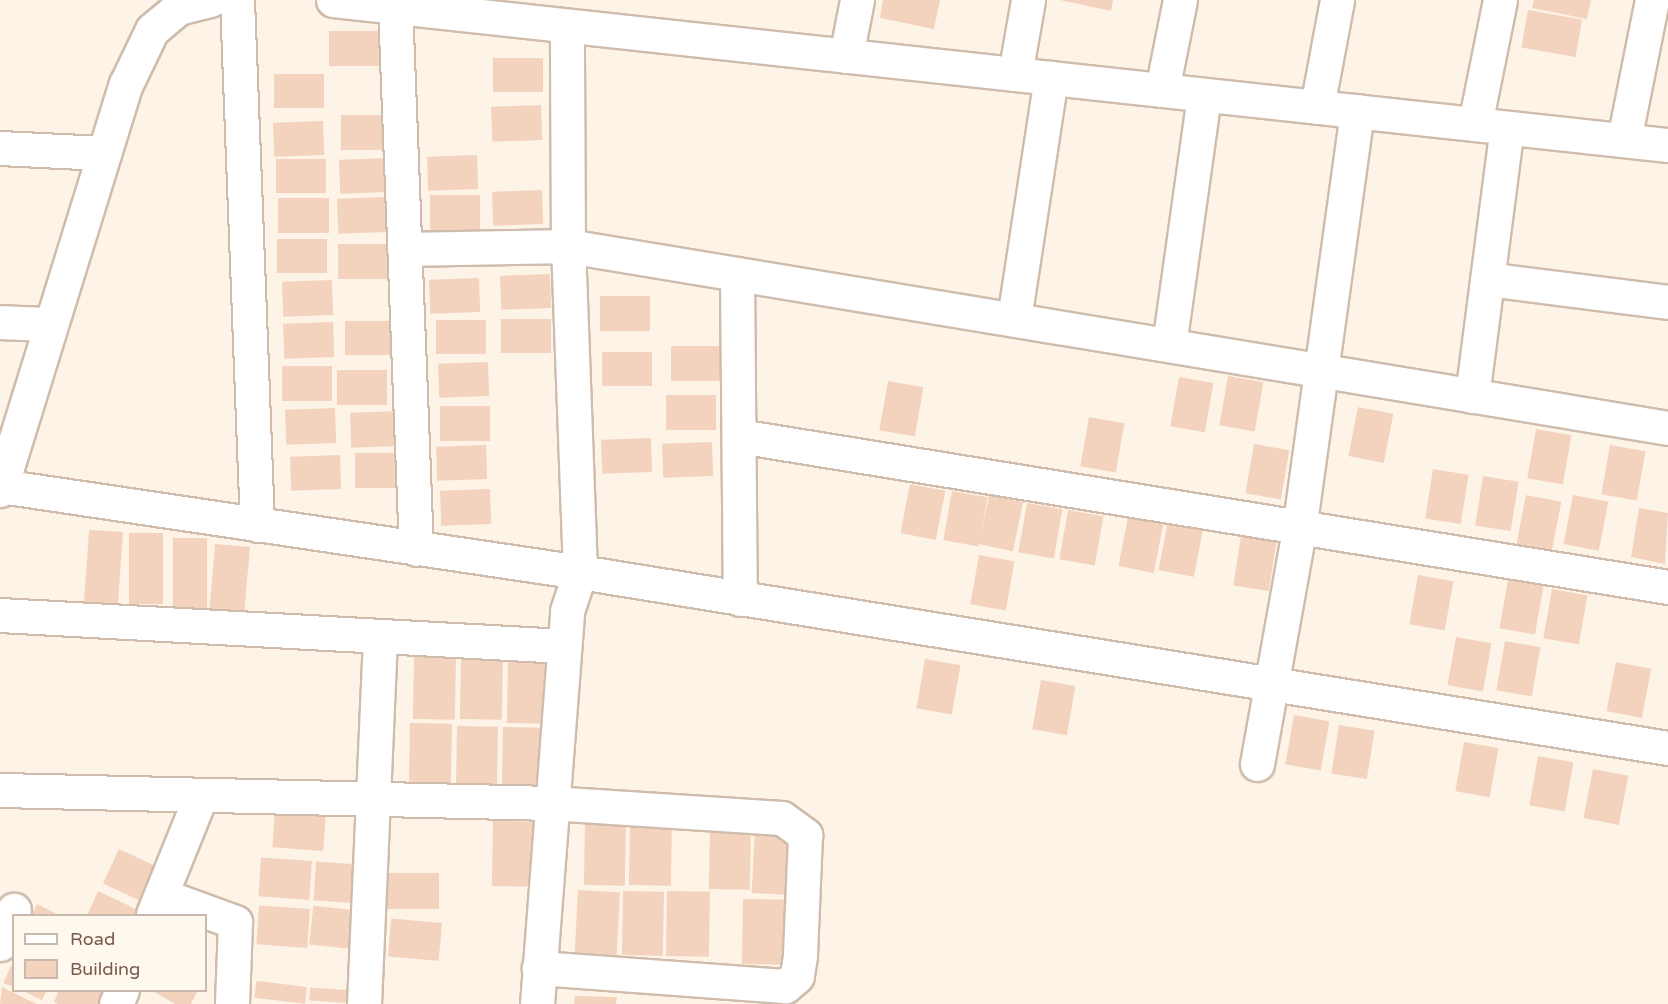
<!DOCTYPE html>
<html>
<head>
<meta charset="utf-8">
<style>
  body { margin:0 }
  #map { position:relative; width:1668px; height:1004px; overflow:hidden; background:#fdf4e7; font-family:"Varela Round",sans-serif }
  div>[style] { position:absolute }
  [style*='--x'] { left:calc(var(--x)*1px); top:calc(var(--y)*1px); width:calc(var(--w)*1px); rotate:calc(var(--a)*1deg) }
  .building>* { inset:0; background:#f3d3be; transform-origin:0 0 }
  .roads { filter:drop-shadow(2px 0 #cfbcac) drop-shadow(-2px 0 #cfbcac) drop-shadow(0 2px #cfbcac) drop-shadow(0 -2px #cfbcac) }
  .minor>* { height:33px; margin:-16.5px; padding:0 16.5px; transform-origin:16.5px; border-radius:16.5px; background:#fff }
  span { translate:-50% -50%; white-space:nowrap; text-align:center; line-height:1.15; -webkit-text-stroke:4.5px #fff8ee; paint-order:stroke }
  .legend { position:absolute; left:12px; top:914px; width:195px; height:78px; box-sizing:border-box; background:#fff8ee; border:2px solid #c9b9ac; margin:0; padding:8px 10px; list-style:none; font-size:18px; color:#785a4a }
  .legend li { display:flex; align-items:center; gap:12px; height:30px }
  .legend b { width:30px; border:2px solid #c9b9ac }
</style>
</head>
<body>
<div id="map">
  <div class="building">
    <i style="clip-path:polygon(883px 0,940px 0,934px 29px,880px 18px)"></i>
    <i style="clip-path:polygon(1060px 0,1113px 0,1111px 11px)"></i>
    <i style="clip-path:polygon(1534px 0,1591px 0,1587px 19px,1532px 8px)"></i>
    <i style="left:1528px;top:10px;width:55px;height:38px;rotate:10deg"></i>
    <i style="left:379px;top:31px;width:35px;height:50px;rotate:90deg"></i>
    <i style="left:543px;top:58px;width:34px;height:50px;rotate:90deg"></i>
    <i style="left:324px;top:74px;width:34px;height:50px;rotate:90deg"></i>
    <i style="left:541px;top:105px;width:35px;height:50px;rotate:88deg"></i>
    <i style="left:391px;top:115px;width:35px;height:50px;rotate:90deg"></i>
    <i style="left:323px;top:121px;width:34px;height:50px;rotate:88deg"></i>
    <i style="left:477px;top:155px;width:34px;height:50px;rotate:88deg"></i>
    <i style="left:389px;top:158px;width:34px;height:50px;rotate:88deg"></i>
    <i style="left:326px;top:159px;width:34px;height:50px;rotate:90deg"></i>
    <i style="left:542px;top:190px;width:34px;height:50px;rotate:88deg"></i>
    <i style="left:480px;top:195px;width:35px;height:50px;rotate:90deg"></i>
    <i style="left:387px;top:197px;width:35px;height:50px;rotate:88deg"></i>
    <i style="left:329px;top:198px;width:35px;height:51px;rotate:90deg"></i>
    <i style="left:327px;top:239px;width:34px;height:50px;rotate:90deg"></i>
    <i style="left:388px;top:244px;width:35px;height:50px;rotate:90deg"></i>
    <i style="left:550px;top:274px;width:34px;height:50px;rotate:88deg"></i>
    <i style="left:479px;top:278px;width:34px;height:50px;rotate:88deg"></i>
    <i style="left:332px;top:280px;width:35px;height:50px;rotate:88deg"></i>
    <i style="left:650px;top:296px;width:35px;height:50px;rotate:90deg"></i>
    <i style="left:551px;top:319px;width:34px;height:50px;rotate:90deg"></i>
    <i style="left:486px;top:320px;width:34px;height:50px;rotate:90deg"></i>
    <i style="left:396px;top:321px;width:34px;height:51px;rotate:90deg"></i>
    <i style="left:333px;top:322px;width:35px;height:50px;rotate:88deg"></i>
    <i style="left:721px;top:346px;width:35px;height:50px;rotate:90deg"></i>
    <i style="left:652px;top:352px;width:34px;height:50px;rotate:90deg"></i>
    <i style="left:488px;top:362px;width:34px;height:50px;rotate:88deg"></i>
    <i style="left:332px;top:366px;width:35px;height:50px;rotate:90deg"></i>
    <i style="left:387px;top:370px;width:35px;height:50px;rotate:90deg"></i>
    <i style="left:1228px;top:376px;width:36px;height:50px;rotate:10deg"></i>
    <i style="left:1179px;top:377px;width:35px;height:50px;rotate:10deg"></i>
    <i style="left:888px;top:381px;width:36px;height:50px;rotate:10deg"></i>
    <i style="left:716px;top:395px;width:35px;height:50px;rotate:90deg"></i>
    <i style="left:490px;top:406px;width:35px;height:50px;rotate:90deg"></i>
    <i style="left:1358px;top:407px;width:36px;height:50px;rotate:11deg"></i>
    <i style="left:335px;top:408px;width:35px;height:50px;rotate:88deg"></i>
    <i style="left:399px;top:411px;width:35px;height:49px;rotate:88deg"></i>
    <i style="left:1089px;top:417px;width:36px;height:50px;rotate:10deg"></i>
    <i style="left:1536px;top:429px;width:36px;height:50px;rotate:10deg"></i>
    <i style="left:651px;top:438px;width:34px;height:50px;rotate:88deg"></i>
    <i style="left:712px;top:442px;width:34px;height:50px;rotate:88deg"></i>
    <i style="left:1254px;top:444px;width:36px;height:50px;rotate:10deg"></i>
    <i style="left:486px;top:445px;width:34px;height:50px;rotate:88deg"></i>
    <i style="left:1610px;top:445px;width:36px;height:50px;rotate:10deg"></i>
    <i style="left:405px;top:453px;width:35px;height:50px;rotate:90deg"></i>
    <i style="left:340px;top:455px;width:34px;height:50px;rotate:88deg"></i>
    <i style="left:1433px;top:469px;width:36px;height:50px;rotate:9deg"></i>
    <i style="left:1483px;top:476px;width:36px;height:50px;rotate:9deg"></i>
    <i style="left:910px;top:484px;width:36px;height:50px;rotate:11deg"></i>
    <i style="left:490px;top:489px;width:35px;height:50px;rotate:88deg"></i>
    <i style="left:952px;top:491px;width:36px;height:50px;rotate:10deg"></i>
    <i style="left:989px;top:495px;width:35px;height:50px;rotate:12deg"></i>
    <i style="left:1526px;top:495px;width:36px;height:50px;rotate:11deg"></i>
    <i style="left:1573px;top:495px;width:36px;height:50px;rotate:11deg"></i>
    <i style="left:1027px;top:503px;width:36px;height:50px;rotate:10deg"></i>
    <i style="clip-path:polygon(1639px 508px,1668px 513px,1665px 564px,1631px 557px)"></i>
    <i style="left:1068px;top:510px;width:36px;height:50px;rotate:10deg"></i>
    <i style="left:1128px;top:517px;width:36px;height:50px;rotate:11deg"></i>
    <i style="left:1168px;top:521px;width:36px;height:50px;rotate:11deg"></i>
    <i style="left:123px;top:532px;width:74px;height:34px;rotate:94deg"></i>
    <i style="left:129px;top:533px;width:34px;height:71px"></i>
    <i style="left:1241px;top:536px;width:36px;height:50px;rotate:9deg"></i>
    <i style="left:173px;top:538px;width:34px;height:71px"></i>
    <i style="left:250px;top:547px;width:67px;height:35px;rotate:95deg"></i>
    <i style="left:979px;top:555px;width:36px;height:50px;rotate:10deg"></i>
    <i style="left:1418px;top:575px;width:36px;height:50px;rotate:10deg"></i>
    <i style="left:1508px;top:580px;width:36px;height:49px;rotate:10deg"></i>
    <i style="left:1552px;top:589px;width:36px;height:50px;rotate:10deg"></i>
    <i style="left:1456px;top:637px;width:36px;height:49px;rotate:10deg"></i>
    <i style="left:1505px;top:641px;width:36px;height:50px;rotate:10deg"></i>
    <i style="left:461px;top:654px;width:42px;height:65px;rotate:1deg"></i>
    <i style="left:414px;top:655px;width:42px;height:64px;rotate:1deg"></i>
    <i style="left:508px;top:658px;width:42px;height:65px;rotate:1deg"></i>
    <i style="left:925px;top:659px;width:36px;height:50px;rotate:10deg"></i>
    <i style="left:1616px;top:662px;width:36px;height:50px;rotate:11deg"></i>
    <i style="left:1041px;top:680px;width:35px;height:50px;rotate:10deg"></i>
    <i style="left:1294px;top:715px;width:36px;height:50px;rotate:10deg"></i>
    <i style="left:410px;top:723px;width:42px;height:65px;rotate:1deg"></i>
    <i style="left:1339px;top:725px;width:36px;height:49px;rotate:9deg"></i>
    <i style="left:457px;top:726px;width:41px;height:64px;rotate:1deg"></i>
    <i style="left:503px;top:727px;width:42px;height:64px;rotate:1deg"></i>
    <i style="left:1464px;top:742px;width:35px;height:50px;rotate:10deg"></i>
    <i style="left:1538px;top:756px;width:36px;height:50px;rotate:10deg"></i>
    <i style="left:1593px;top:769px;width:36px;height:50px;rotate:11deg"></i>
    <i style="left:326px;top:812px;width:39px;height:51px;rotate:94deg"></i>
    <i style="left:585px;top:820px;width:41px;height:65px;rotate:1deg"></i>
    <i style="left:630px;top:820px;width:42px;height:65px;rotate:1deg"></i>
    <i style="left:493px;top:821px;width:43px;height:65px;rotate:1deg"></i>
    <i style="left:710px;top:824px;width:41px;height:65px;rotate:1deg"></i>
    <i style="left:755px;top:828px;width:42px;height:65px;rotate:3deg"></i>
    <i style="left:119px;top:849px;width:44px;height:38px;rotate:25deg"></i>
    <i style="left:312px;top:861px;width:39px;height:51px;rotate:94deg"></i>
    <i style="left:367px;top:865px;width:39px;height:51px;rotate:94deg"></i>
    <i style="left:388px;top:873px;width:51px;height:36px"></i>
    <i style="left:578px;top:890px;width:42px;height:65px;rotate:3deg"></i>
    <i style="clip-path:polygon(98px 891px,138px 910px,135px 916px,87px 916px)"></i>
    <i style="left:623px;top:891px;width:41px;height:64px;rotate:1deg"></i>
    <i style="left:667px;top:891px;width:43px;height:65px;rotate:1deg"></i>
    <i style="left:743px;top:899px;width:42px;height:65px;rotate:1deg"></i>
    <i style="clip-path:polygon(37px 904px,61px 916px,32px 916px)"></i>
    <i style="left:310px;top:909px;width:39px;height:51px;rotate:94deg"></i>
    <i style="left:364px;top:911px;width:39px;height:51px;rotate:96deg"></i>
    <i style="left:442px;top:923px;width:38px;height:51px;rotate:95deg"></i>
    <i style="clip-path:polygon(14px 960px,14px 987px,3px 983px)"></i>
    <i style="clip-path:polygon(2px 987px,37px 1004px,0 1004px)"></i>
    <i style="left:307px;top:987px;width:17px;height:51px;rotate:97deg"></i>
    <i style="clip-path:polygon(21px 990px,47px 990px,42px 1000px)"></i>
    <i style="clip-path:polygon(59px 990px,107px 990px,100px 1004px,58px 1004px,54px 1002px)"></i>
    <i style="clip-path:polygon(151px 990px,198px 990px,191px 1004px,175px 1004px)"></i>
    <i style="left:361px;top:991px;width:13px;height:51px;rotate:94deg"></i>
    <i style="clip-path:polygon(575px 996px,617px 997px,616px 1004px,574px 1004px)"></i>
  </div>
  <div class="roads">
    <div class="minor">
      <i style="--x:237;--y:0;--w:525;--a:87.82"></i>
      <i style="--x:333;--y:0;--w:1343;--a:6.2"></i>
      <i style="--x:395;--y:6;--w:543;--a:87.79"></i>
      <i style="--x:846;--y:56;--w:57;--a:-78.9"></i>
      <i style="--x:1015;--y:74;--w:75;--a:-80"></i>
      <i style="--x:1162;--y:90;--w:92;--a:-78.7"></i>
      <i style="--x:1317;--y:107;--w:109;--a:-79.4"></i>
      <i style="--x:1475;--y:124;--w:126;--a:-78.6"></i>
      <i style="--x:1624;--y:140;--w:143;--a:-78.7"></i>
      <i style="--x:0;--y:148;--w:104;--a:2.8"></i>
      <i style="--x:404;--y:249;--w:164;--a:-1"></i>
      <i style="--x:568;--y:246;--w:1115;--a:9.39"></i>
      <i style="--x:737;--y:274;--w:325;--a:89.5"></i>
      <i style="--x:1487;--y:279;--w:182;--a:7.2"></i>
      <i style="--x:1014;--y:319;--w:244;--a:-81.3"></i>
      <i style="--x:0;--y:322;--w:50;--a:2.3"></i>
      <i style="--x:1169;--y:345;--w:252;--a:-82"></i>
      <i style="--x:1472;--y:396;--w:270;--a:-82.6"></i>
      <i style="--x:739;--y:436;--w:941;--a:9.23"></i>
      <i style="--x:1;--y:486;--w:585;--a:8.45"></i>
      <i style="--x:580;--y:572;--w:1102;--a:9.19"></i>
      <i style="--x:0;--y:490;--w:425;--a:-72.8"></i>
      <i style="--x:126;--y:84;--w:60;--a:-64.3"></i>
      <i style="--x:152;--y:30;--w:34;--a:-40"></i>
      <i style="--x:178;--y:8;--w:33;--a:-14"></i>
      <i style="--x:0;--y:615;--w:565;--a:3.15"></i>
      <i style="--x:1257;--y:764;--w:238;--a:-79.8"></i>
      <i style="--x:1299;--y:530;--w:423;--a:-82.1"></i>
      <i style="--x:0;--y:790;--w:550;--a:1.35"></i>
      <i style="--x:550;--y:803;--w:232;--a:3.7"></i>
      <i style="--x:782;--y:818;--w:29;--a:36"></i>
      <i style="--x:805;--y:835;--w:121;--a:92.4"></i>
      <i style="--x:800;--y:956;--w:20;--a:99"></i>
      <i style="--x:797;--y:976;--w:16;--a:140"></i>
      <i style="--x:785;--y:986;--w:247;--a:-175.8"></i>
      <i style="--x:161;--y:895;--w:79;--a:20"></i>
      <i style="--x:235;--y:922;--w:82;--a:92.1"></i>
      <i style="--x:153;--y:914;--w:128;--a:-68"></i>
      <i style="--x:0;--y:944;--w:37;--a:-68"></i>
      <i style="--x:116;--y:1004;--w:15;--a:-67"></i>
      <i style="--x:364;--y:1004;--w:368;--a:-87.5"></i>
      <i style="--x:537;--y:1004;--w:394;--a:-85.6"></i>
      <i style="--x:567;--y:611;--w:41;--a:-71.6"></i>
      <i style="--x:580;--y:572;--w:326;--a:-92.1"></i>
      <i style="--x:568;--y:246;--w:220;--a:-90.3"></i>
    </div>
  </div>
  <ul class="legend">
  <li><b style="height:8px;background:#fff"></b>Road</li>
  <li><b style="height:16px;background:#f3d3be"></b>Building</li>
  </ul>
</div>
</body>
</html>
